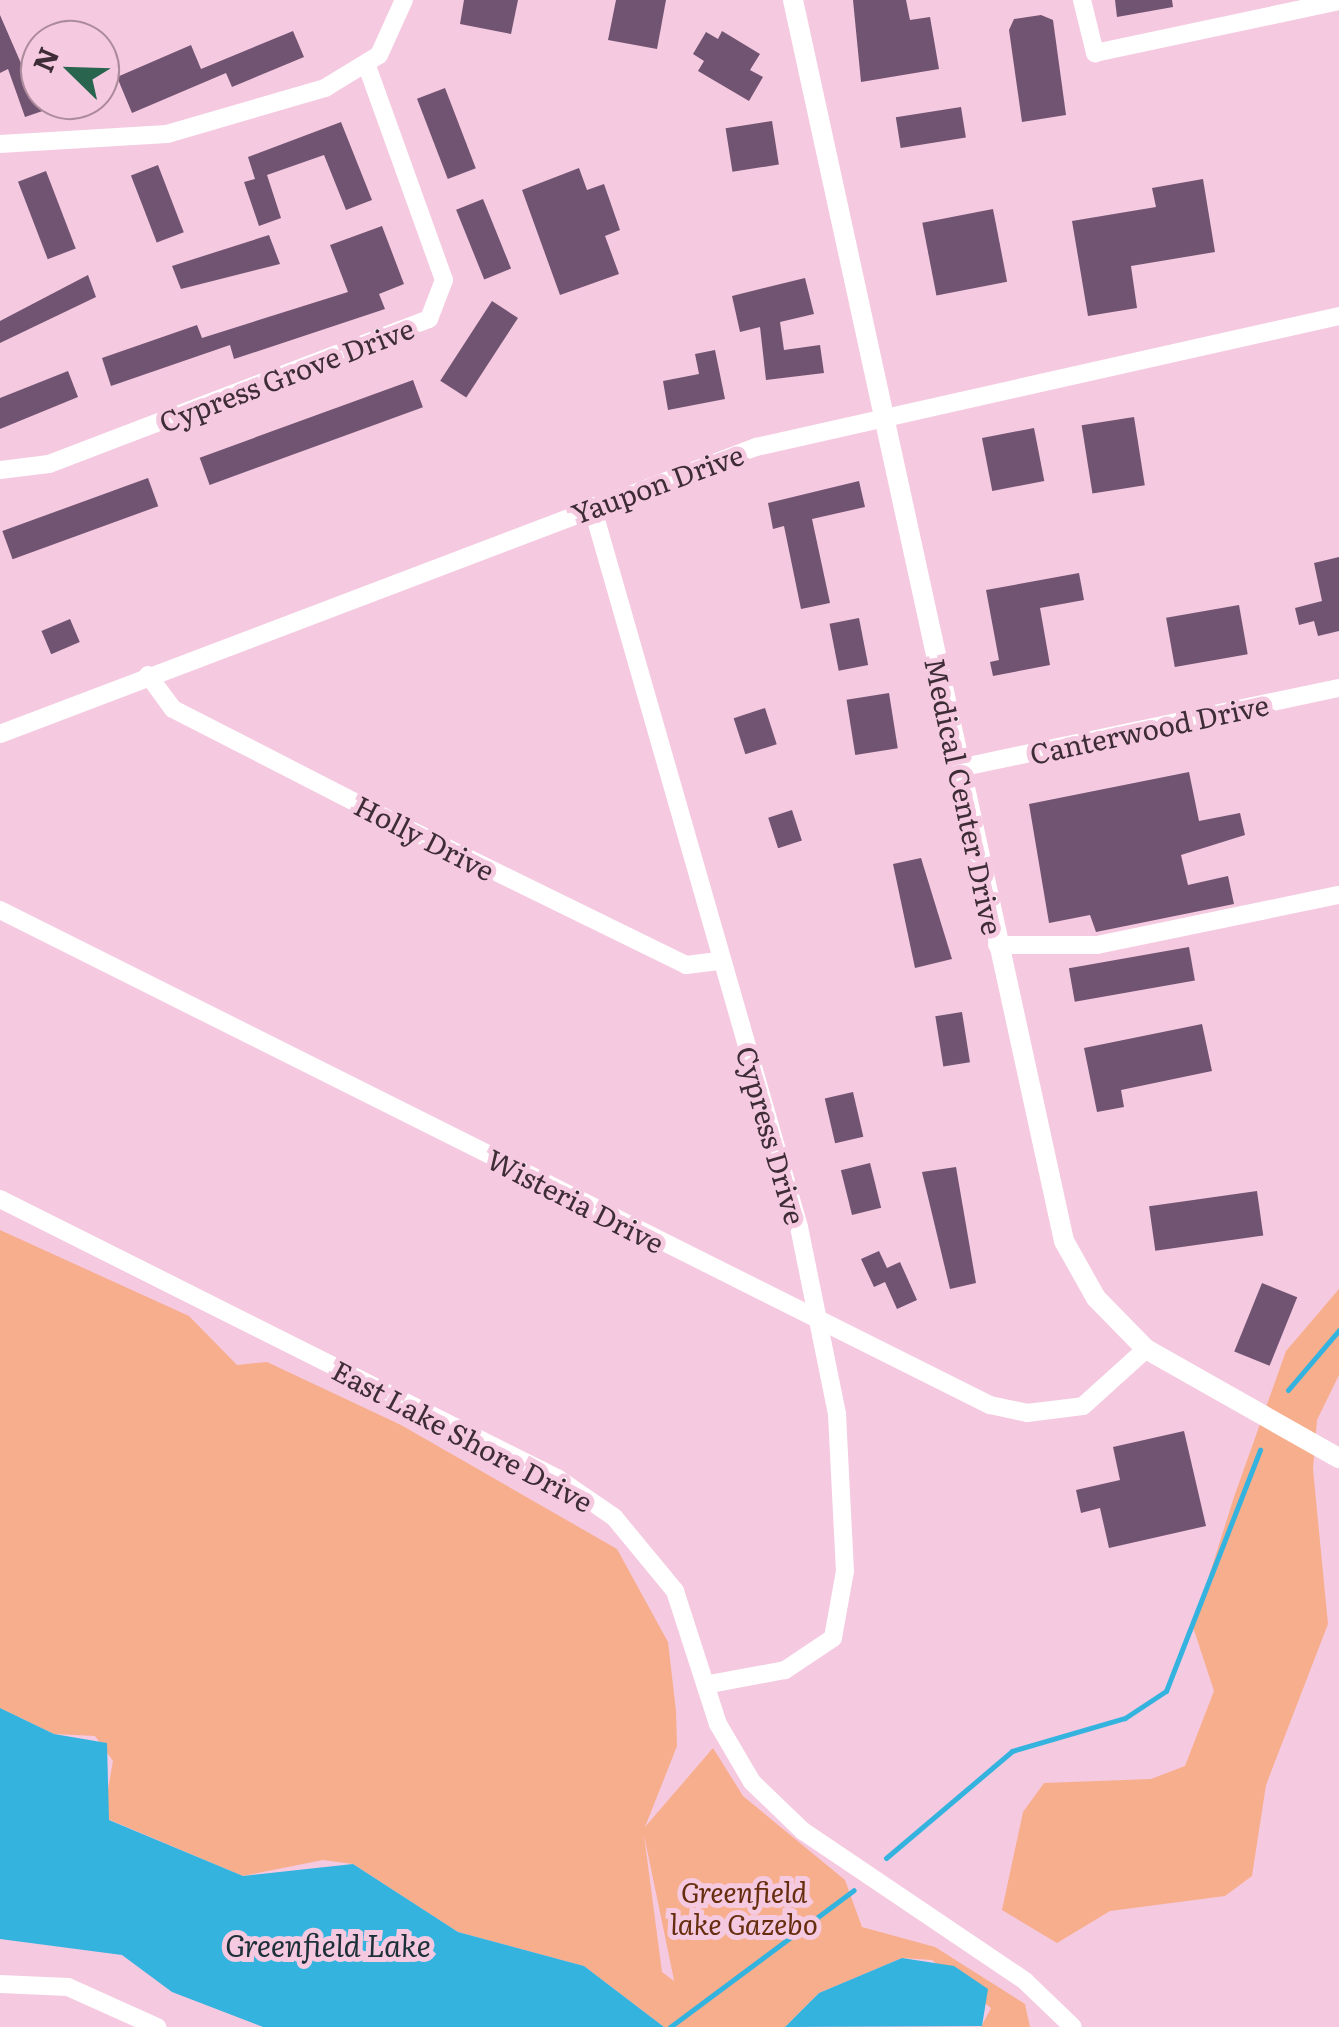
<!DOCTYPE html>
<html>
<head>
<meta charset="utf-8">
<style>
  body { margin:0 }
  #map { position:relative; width:1339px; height:2027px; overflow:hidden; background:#f5c9e0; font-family:Literata,serif }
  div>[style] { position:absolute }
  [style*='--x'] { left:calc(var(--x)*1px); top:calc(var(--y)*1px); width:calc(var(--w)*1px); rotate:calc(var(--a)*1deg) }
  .green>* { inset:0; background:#f7ae8d }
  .water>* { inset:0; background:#34b3df }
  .stream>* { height:5px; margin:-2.5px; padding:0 2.5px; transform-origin:2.5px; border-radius:2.5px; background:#34b3df }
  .building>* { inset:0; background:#715472; transform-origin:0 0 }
  .minor>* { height:18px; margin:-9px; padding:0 9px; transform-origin:9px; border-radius:9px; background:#fff }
  .tertiary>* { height:20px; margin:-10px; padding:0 10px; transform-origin:10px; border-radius:10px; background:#fff }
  span { translate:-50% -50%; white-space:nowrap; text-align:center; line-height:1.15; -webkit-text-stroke:10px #f5c9e0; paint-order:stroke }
  .street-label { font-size:28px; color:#3e2d36 }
  .park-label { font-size:28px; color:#662e0e; font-style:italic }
  .water-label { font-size:30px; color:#1b3038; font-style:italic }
  .north { position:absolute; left:20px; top:20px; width:100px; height:100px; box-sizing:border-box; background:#f5c9e0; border:2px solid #ac8b9c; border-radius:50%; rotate:293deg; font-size:28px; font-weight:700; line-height:40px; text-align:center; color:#3e2d36 }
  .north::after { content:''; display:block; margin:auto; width:35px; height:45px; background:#29644e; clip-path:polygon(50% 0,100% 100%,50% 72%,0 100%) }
</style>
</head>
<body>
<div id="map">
  <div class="green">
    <i style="clip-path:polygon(evenodd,0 1230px,189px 1316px,237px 1365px,267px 1362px,401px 1425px,617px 1549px,668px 1642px,676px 1711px,677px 1746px,645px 1827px,713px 1748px,743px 1796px,845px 1880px,862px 1927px,935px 1947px,1025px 2004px,1030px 2027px,981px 2027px,991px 2008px,932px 1960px,902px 1958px,819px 1993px,785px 2027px,664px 2027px,584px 1966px,458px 1932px,353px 1864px,323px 1860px,243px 1876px,103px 1817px,113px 1761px,95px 1736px,54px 1734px,0 1708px,0 1230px,644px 1835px,674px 1980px,674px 1981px,662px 1972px,644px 1835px)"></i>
    <i style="clip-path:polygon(1339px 1289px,1339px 1375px,1317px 1420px,1313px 1469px,1328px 1624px,1266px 1785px,1252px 1876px,1225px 1896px,1110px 1911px,1057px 1943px,1002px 1910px,1023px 1812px,1044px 1783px,1151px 1779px,1185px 1766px,1214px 1691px,1193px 1627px,1234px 1497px,1286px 1351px)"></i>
  </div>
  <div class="water">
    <i style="clip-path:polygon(0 1708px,54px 1734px,107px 1743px,109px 1820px,243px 1876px,353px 1864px,458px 1932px,584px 1966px,664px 2027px,263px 2027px,172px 1992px,122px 1955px,0 1939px)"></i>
    <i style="clip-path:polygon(902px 1958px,954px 1966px,988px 1989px,982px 2026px,785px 2027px,819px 1993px)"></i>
  </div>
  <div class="stream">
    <i style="--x:1288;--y:1390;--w:79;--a:-49.6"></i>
    <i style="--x:886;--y:1858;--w:165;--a:-40.3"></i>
    <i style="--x:1012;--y:1751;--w:118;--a:-16.3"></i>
    <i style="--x:1125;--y:1718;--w:49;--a:-33.4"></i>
    <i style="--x:1166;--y:1691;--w:259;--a:-68.7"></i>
    <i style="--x:670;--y:2027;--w:229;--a:-36.7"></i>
  </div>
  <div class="building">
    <i style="clip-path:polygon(464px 0,518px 0,511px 34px,460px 24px)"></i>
    <i style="clip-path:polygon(616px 0,666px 0,657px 49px,608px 40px)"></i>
    <i style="clip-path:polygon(853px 0,906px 0,910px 20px,930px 17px,939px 69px,861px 82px)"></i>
    <i style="clip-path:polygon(1115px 0,1172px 0,1173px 7px,1117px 17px)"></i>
    <i style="clip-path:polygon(0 15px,30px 84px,40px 81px,40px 100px,69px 102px,25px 117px,8px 69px,0 73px)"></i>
    <i style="clip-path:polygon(1041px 15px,1053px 20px,1066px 115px,1022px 122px,1009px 30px,1014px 19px)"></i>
    <i style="clip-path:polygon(293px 31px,304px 57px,232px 87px,226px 73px,132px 113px,117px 77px,191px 45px,201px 69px)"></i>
    <i style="clip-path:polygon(722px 31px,760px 54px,750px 70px,763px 77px,749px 101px,698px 71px,704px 61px,693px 54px,706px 32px,718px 39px)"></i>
    <i style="left:445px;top:88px;width:86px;height:30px;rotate:69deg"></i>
    <i style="left:961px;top:107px;width:31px;height:66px;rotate:81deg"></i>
    <i style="left:772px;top:121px;width:44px;height:47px;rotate:81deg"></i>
    <i style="clip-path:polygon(341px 122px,372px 200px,346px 210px,324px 155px,267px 175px,281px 218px,259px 226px,244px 182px,255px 179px,248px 157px)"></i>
    <i style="left:158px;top:165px;width:72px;height:29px;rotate:69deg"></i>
    <i style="clip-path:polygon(579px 168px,587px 190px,604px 184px,620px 230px,605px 236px,619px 274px,560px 295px,522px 190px)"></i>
    <i style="left:46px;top:171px;width:83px;height:30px;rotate:69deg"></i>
    <i style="clip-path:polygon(1203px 179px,1215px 252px,1131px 266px,1137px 308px,1088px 316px,1072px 221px,1156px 207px,1152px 188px)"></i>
    <i style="left:483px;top:199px;width:75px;height:29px;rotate:68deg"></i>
    <i style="left:993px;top:209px;width:74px;height:72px;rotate:79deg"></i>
    <i style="clip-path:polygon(382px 226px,404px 284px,379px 294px,385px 309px,234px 359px,230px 345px,111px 386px,102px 358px,197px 325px,202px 338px,348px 292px,330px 245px)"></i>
    <i style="clip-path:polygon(269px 235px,280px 264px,181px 289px,172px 266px)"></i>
    <i style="clip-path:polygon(88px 275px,96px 297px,0 343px,0 321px)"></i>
    <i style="clip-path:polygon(805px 278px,814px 314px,780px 322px,784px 350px,820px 345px,824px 373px,766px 380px,760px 327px,740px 332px,732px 296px)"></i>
    <i style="left:492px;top:301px;width:31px;height:95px;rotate:33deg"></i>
    <i style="clip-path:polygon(715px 350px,725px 399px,668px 410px,663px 381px,699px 374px,695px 354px)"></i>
    <i style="clip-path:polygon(68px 371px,78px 397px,0 429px,0 398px)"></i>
    <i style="left:413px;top:380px;width:29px;height:227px;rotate:70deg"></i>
    <i style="left:1134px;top:417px;width:69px;height:53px;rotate:81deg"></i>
    <i style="left:1034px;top:428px;width:54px;height:53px;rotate:79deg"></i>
    <i style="left:148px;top:478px;width:30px;height:155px;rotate:70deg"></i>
    <i style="clip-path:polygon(859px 481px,865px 507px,812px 519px,830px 603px,801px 609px,784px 526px,773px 529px,768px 503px)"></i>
    <i style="clip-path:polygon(1339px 557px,1339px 631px,1318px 636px,1314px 621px,1299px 625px,1295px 608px,1322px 601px,1314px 563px)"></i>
    <i style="clip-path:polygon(1079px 573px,1084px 600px,1040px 608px,1050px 665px,993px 676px,990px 662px,999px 660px,986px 590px)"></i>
    <i style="left:1239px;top:605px;width:50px;height:74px;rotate:80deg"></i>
    <i style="left:859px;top:618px;width:48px;height:30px;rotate:79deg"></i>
    <i style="left:70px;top:619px;width:25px;height:31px;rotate:67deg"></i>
    <i style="left:889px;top:693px;width:56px;height:43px;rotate:81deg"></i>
    <i style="left:765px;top:708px;width:38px;height:33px;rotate:72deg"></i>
    <i style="clip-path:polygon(1189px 772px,1199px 821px,1240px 813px,1245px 835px,1181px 855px,1188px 885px,1228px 876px,1234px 904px,1096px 932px,1090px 915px,1049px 923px,1029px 804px)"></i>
    <i style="left:792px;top:810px;width:32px;height:25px;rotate:72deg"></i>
    <i style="clip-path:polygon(921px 858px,952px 959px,915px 968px,893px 864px)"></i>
    <i style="left:1189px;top:947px;width:34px;height:122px;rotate:80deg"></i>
    <i style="left:962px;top:1012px;width:51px;height:27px;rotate:81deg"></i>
    <i style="clip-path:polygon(1202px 1024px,1212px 1071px,1121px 1090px,1124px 1107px,1097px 1112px,1084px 1048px)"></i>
    <i style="left:853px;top:1092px;width:46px;height:29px;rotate:77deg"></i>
    <i style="left:870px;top:1163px;width:46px;height:30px;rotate:76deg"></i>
    <i style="clip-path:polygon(956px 1167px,976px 1283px,950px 1289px,922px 1172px)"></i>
    <i style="left:1257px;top:1191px;width:45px;height:109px;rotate:82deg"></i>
    <i style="clip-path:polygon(879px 1251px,887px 1268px,900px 1262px,917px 1300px,897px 1309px,885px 1282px,874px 1287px,861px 1259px)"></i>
    <i style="left:1262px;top:1283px;width:38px;height:74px;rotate:22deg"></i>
    <i style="clip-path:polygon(1184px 1431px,1206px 1526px,1109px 1548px,1100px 1508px,1081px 1513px,1076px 1490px,1120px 1480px,1113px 1447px)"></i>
  </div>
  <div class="minor">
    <i style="--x:1082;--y:0;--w:55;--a:76.2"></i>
    <i style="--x:1095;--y:53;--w:249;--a:-12"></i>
    <i style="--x:0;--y:144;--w:167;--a:-3.4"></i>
    <i style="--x:167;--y:134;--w:165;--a:-16.2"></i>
    <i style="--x:325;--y:88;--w:63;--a:-31.4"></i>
    <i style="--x:379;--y:55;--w:60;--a:-65.6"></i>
    <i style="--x:0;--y:470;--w:49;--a:-7"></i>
    <i style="--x:49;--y:464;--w:407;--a:-20.9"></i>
    <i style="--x:429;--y:319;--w:42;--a:-69"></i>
    <i style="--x:444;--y:280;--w:227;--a:-109.8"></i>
    <i style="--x:592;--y:506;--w:750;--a:73.98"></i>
    <i style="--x:799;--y:1227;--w:191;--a:78.5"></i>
    <i style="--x:837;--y:1414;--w:157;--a:87.1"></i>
    <i style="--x:845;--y:1571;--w:68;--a:100.2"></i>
    <i style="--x:833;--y:1638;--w:58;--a:146.3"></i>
    <i style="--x:785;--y:1670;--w:81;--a:169.4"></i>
    <i style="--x:148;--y:675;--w:42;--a:53.7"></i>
    <i style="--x:173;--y:709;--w:233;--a:27.1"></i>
    <i style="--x:380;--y:815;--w:341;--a:26.1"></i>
    <i style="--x:686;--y:965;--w:35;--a:-7"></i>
    <i style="--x:0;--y:734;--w:809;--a:-20.79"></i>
    <i style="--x:756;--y:447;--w:598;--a:-12.66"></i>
    <i style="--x:959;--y:768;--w:388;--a:-11.9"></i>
    <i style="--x:0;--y:910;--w:1107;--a:26.57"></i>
    <i style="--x:990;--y:1405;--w:38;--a:12"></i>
    <i style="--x:1027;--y:1413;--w:56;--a:-7.1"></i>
    <i style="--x:1083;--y:1406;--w:85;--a:-42.1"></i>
    <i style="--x:997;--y:945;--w:100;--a:0"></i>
    <i style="--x:1097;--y:945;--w:247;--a:-11.7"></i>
    <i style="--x:0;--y:1199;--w:623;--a:26.61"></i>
    <i style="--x:557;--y:1478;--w:69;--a:34.4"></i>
    <i style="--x:614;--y:1517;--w:96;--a:50.5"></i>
    <i style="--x:675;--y:1591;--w:140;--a:72.1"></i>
    <i style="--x:718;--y:1724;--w:67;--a:59.6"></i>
    <i style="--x:752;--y:1782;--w:71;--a:43.9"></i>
    <i style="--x:803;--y:1831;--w:268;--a:34"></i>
    <i style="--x:1025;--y:1981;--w:66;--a:43.8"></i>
    <i style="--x:0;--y:1984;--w:68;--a:2.5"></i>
    <i style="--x:68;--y:1987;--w:98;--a:24.2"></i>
  </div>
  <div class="tertiary">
    <i style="--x:793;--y:0;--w:1270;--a:77.68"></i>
    <i style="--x:1064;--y:1241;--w:65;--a:60.7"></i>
    <i style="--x:1096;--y:1298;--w:71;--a:45.6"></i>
    <i style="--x:1146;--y:1349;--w:222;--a:29.5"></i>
  </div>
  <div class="street-label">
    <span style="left:286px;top:374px;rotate:-21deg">Cypress Grove Drive</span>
    <span style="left:657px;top:483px;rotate:-20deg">Yaupon Drive</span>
    <span style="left:1149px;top:728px;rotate:-12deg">Canterwood Drive</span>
    <span style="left:965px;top:796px;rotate:78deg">Medical Center Drive</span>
    <span style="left:425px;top:837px;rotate:27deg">Holly Drive</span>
    <span style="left:772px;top:1135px;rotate:74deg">Cypress Drive</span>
    <span style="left:576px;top:1200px;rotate:27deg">Wisteria Drive</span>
    <span style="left:463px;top:1435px;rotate:28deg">East Lake Shore Drive</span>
  </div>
  <div class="park-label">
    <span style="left:744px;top:1907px">Greenfield<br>lake Gazebo</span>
  </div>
  <div class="water-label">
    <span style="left:328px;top:1944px">Greenfield Lake</span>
  </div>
  <div class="north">N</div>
</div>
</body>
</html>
